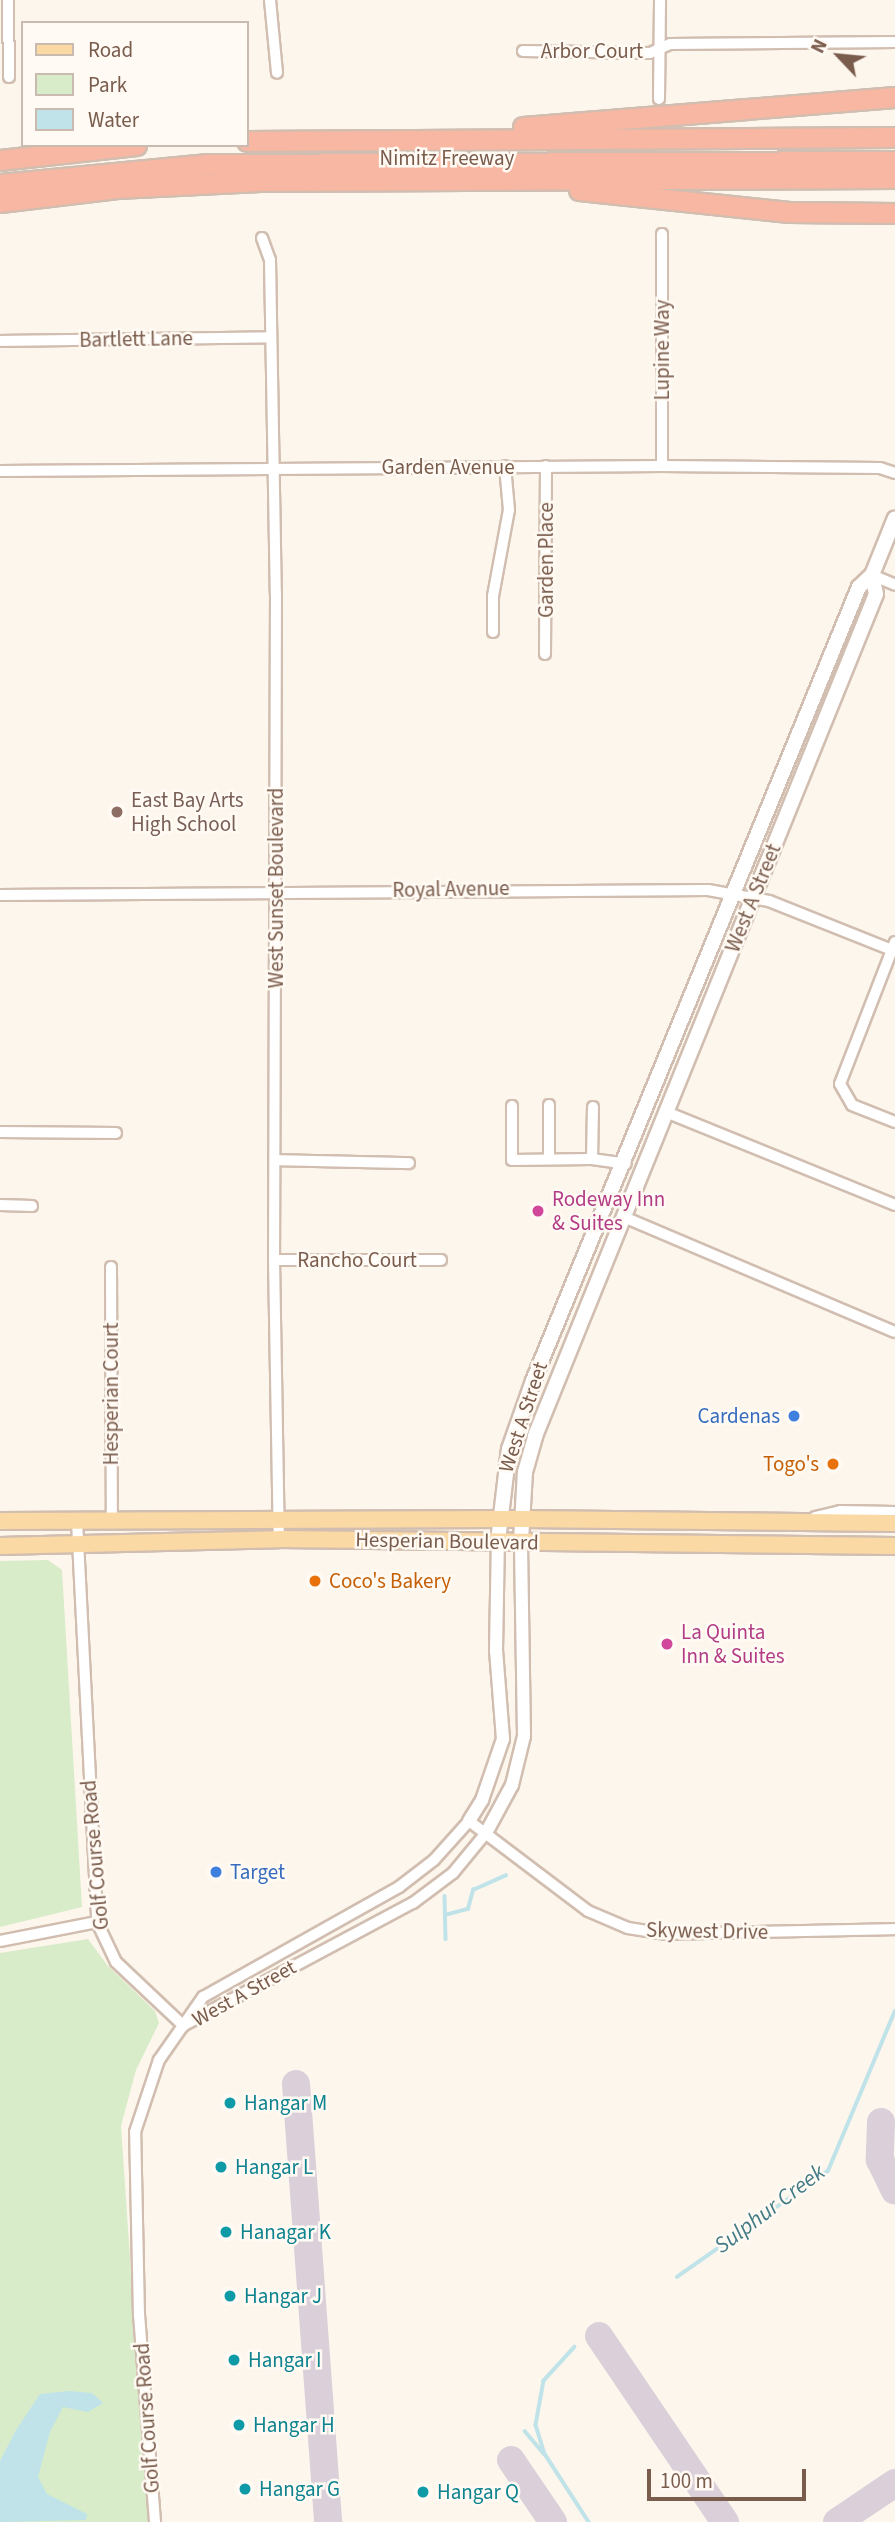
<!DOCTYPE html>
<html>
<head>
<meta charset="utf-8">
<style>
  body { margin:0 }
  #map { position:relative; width:895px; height:2522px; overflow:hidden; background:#fdf6ec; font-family:"Source Sans 3",sans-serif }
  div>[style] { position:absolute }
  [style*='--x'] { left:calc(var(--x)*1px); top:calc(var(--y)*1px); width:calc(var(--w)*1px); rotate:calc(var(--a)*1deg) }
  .green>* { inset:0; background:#d8ecc9 }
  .water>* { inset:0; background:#bfe3e8 }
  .stream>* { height:3.5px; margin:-1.75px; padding:0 1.75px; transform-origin:1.75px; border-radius:1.75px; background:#bfe3e8 }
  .taxiway>* { height:28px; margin:-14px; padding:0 14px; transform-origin:14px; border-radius:14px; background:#dbcfda }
  .roads { filter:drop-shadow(2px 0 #d1beb0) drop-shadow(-2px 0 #d1beb0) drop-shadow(0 2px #d1beb0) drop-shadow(0 -2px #d1beb0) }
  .minor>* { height:10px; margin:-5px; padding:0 5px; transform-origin:5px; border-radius:5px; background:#fff }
  .tertiary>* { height:12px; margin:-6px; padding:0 6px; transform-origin:6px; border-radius:6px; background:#fff }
  .secondary>* { height:14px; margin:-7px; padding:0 7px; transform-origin:7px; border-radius:7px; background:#fff }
  .primary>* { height:16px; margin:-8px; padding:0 8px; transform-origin:8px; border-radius:8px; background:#fbd9a5 }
  .motorway>* { height:19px; margin:-9.5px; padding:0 9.5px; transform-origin:9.5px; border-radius:9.5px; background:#f7b7a3 }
  .dots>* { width:19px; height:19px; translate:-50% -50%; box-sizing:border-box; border:4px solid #fffaf3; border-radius:50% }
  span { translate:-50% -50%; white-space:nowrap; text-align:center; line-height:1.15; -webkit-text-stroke:5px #fffaf3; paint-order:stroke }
  .street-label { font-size:21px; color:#7a5c4d }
  .education-label { font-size:21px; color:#785e54 }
  .left { translate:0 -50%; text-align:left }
  .hotel-label { font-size:21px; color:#b23c85 }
  .shop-label { font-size:21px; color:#366cbe }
  .right { translate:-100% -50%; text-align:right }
  .food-label { font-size:21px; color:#c56008 }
  .culture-label { font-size:21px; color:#0d838f }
  .water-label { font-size:23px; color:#437c86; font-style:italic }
  .legend { position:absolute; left:21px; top:21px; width:228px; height:126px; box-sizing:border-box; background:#fffaf3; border:2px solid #cabbb1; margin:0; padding:9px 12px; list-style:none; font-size:21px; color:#7a5c4d }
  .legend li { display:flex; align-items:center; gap:14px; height:35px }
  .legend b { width:35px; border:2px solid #cabbb1 }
  .north { position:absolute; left:804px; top:21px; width:70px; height:70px; -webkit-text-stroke:5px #fffaf3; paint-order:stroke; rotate:296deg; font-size:19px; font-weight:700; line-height:28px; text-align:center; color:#7a5c4d }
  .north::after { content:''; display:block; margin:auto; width:24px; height:32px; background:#7a5c4d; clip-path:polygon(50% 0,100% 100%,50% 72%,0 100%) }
  .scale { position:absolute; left:647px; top:2469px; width:159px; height:32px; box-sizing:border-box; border:4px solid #7a5c4d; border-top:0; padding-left:9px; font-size:21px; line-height:24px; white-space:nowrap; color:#7a5c4d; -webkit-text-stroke:5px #fffaf3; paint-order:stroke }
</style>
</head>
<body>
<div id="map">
  <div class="green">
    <i style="clip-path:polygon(48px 1560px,62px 1570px,82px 1907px,0 1927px,0 1561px)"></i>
    <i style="clip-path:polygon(88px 1939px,108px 1966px,155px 2011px,159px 2023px,136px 2070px,121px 2126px,148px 2522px,0 2522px,0 1953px)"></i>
  </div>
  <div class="water">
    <i style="clip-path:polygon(69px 2391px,92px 2393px,103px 2403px,88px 2412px,63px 2407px,50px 2432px,38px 2477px,47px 2494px,87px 2514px,86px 2520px,0 2522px,0 2461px,16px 2430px,40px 2394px)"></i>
  </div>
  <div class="stream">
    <i style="--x:445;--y:1896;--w:43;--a:88.7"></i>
    <i style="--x:445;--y:1915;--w:24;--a:-15"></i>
    <i style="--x:468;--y:1909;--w:20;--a:-75"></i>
    <i style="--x:473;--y:1890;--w:36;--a:-24"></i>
    <i style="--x:677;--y:2277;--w:184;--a:-35.1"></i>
    <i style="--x:828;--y:2171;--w:173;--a:-67.3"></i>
    <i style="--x:575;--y:2347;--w:46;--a:132.4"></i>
    <i style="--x:544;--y:2381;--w:45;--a:100.3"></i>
    <i style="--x:536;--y:2425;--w:30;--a:73"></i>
    <i style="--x:545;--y:2454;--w:81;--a:57.1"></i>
    <i style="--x:525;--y:2431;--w:30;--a:50"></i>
  </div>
  <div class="taxiway">
    <i style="--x:296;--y:2084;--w:439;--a:85.8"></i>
    <i style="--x:881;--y:2122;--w:38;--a:92"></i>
    <i style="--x:880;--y:2160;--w:34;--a:64"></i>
    <i style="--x:599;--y:2336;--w:225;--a:55.9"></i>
    <i style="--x:511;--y:2460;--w:75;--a:55.9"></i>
    <i style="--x:837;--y:2522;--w:70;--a:-33.9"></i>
  </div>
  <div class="roads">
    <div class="minor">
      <i style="--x:8;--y:0;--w:77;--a:89.3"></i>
      <i style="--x:270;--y:0;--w:73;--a:84.5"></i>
      <i style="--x:523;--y:51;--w:127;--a:0.9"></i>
      <i style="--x:650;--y:53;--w:22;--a:-24"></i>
      <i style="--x:670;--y:44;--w:225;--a:-0.5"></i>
      <i style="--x:659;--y:99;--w:99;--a:-89.4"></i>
      <i style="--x:262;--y:238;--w:23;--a:70"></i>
      <i style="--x:270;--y:260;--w:334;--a:89"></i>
      <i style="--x:276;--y:594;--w:666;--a:90.17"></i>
      <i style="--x:274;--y:1260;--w:279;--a:89"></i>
      <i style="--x:0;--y:341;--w:271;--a:-0.8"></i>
      <i style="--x:662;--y:466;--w:232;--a:-90"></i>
      <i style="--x:0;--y:471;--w:662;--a:-0.43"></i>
      <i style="--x:662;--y:466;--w:218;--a:0.5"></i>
      <i style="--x:880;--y:468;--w:16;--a:18"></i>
      <i style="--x:872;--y:575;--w:25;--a:23"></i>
      <i style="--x:493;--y:632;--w:36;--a:-90"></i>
      <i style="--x:493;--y:596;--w:87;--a:-79.5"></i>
      <i style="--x:509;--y:510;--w:44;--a:-95.2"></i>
      <i style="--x:545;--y:654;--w:188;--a:-89.7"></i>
      <i style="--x:0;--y:895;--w:708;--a:-0.4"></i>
      <i style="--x:708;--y:890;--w:62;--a:10.2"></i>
      <i style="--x:769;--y:901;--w:132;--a:21.7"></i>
      <i style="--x:895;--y:942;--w:152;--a:111.2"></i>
      <i style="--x:840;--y:1084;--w:24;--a:60"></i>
      <i style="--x:852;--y:1105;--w:46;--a:21.6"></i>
      <i style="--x:549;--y:1105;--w:54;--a:90"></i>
      <i style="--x:512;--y:1106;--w:54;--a:90"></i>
      <i style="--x:512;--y:1160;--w:80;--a:-0.7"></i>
      <i style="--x:592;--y:1159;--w:34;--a:8"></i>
      <i style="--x:666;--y:1112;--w:247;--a:22.1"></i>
      <i style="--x:0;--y:1132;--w:116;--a:0.5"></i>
      <i style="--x:592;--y:1159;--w:52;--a:-88.9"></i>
      <i style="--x:275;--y:1160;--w:134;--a:1.3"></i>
      <i style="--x:0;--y:1205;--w:32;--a:2"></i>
      <i style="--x:624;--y:1217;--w:294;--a:23"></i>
      <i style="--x:274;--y:1260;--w:167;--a:0"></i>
      <i style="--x:111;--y:1267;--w:253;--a:89.8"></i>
      <i style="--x:815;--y:1517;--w:26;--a:-13"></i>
      <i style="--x:840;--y:1511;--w:55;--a:1"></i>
      <i style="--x:77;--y:1521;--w:401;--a:87.1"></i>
      <i style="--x:97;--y:1922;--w:44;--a:64.6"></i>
      <i style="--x:116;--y:1962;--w:93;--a:43.3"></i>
      <i style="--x:0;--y:1941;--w:99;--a:-11.1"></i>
      <i style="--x:186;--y:2024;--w:257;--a:-28.1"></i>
      <i style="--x:413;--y:1903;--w:50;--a:-36.9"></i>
      <i style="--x:453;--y:1873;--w:52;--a:-50.5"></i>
      <i style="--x:155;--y:2522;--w:207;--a:-94.4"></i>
      <i style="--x:139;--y:2316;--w:184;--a:-91.2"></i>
      <i style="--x:135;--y:2132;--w:76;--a:-71.6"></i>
      <i style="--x:159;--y:2060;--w:77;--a:-55.1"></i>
      <i style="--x:203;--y:1997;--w:225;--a:-29.3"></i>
      <i style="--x:399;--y:1887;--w:44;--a:-37.6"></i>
      <i style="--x:434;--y:1860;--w:52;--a:-48.1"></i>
      <i style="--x:469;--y:1821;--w:149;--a:37.1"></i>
      <i style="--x:588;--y:1911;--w:43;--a:23"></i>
      <i style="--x:628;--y:1928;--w:37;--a:9"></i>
      <i style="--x:665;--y:1934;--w:230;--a:-1.2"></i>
    </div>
    <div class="tertiary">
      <i style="--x:469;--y:1821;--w:25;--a:-58"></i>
      <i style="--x:482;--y:1800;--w:65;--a:-71"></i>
      <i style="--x:503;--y:1739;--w:88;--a:-94.5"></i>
      <i style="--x:496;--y:1651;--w:110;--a:-89"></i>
      <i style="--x:486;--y:1833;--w:55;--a:-61.6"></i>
      <i style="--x:512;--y:1785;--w:50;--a:-76.2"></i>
      <i style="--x:524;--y:1736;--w:195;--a:-90.9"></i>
    </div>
    <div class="secondary">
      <i style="--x:498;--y:1541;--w:93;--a:-83.2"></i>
      <i style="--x:509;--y:1449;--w:72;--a:-70.6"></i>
      <i style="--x:533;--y:1381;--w:858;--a:-67.68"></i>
      <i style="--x:859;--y:587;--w:18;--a:-43"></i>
      <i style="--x:872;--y:575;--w:61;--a:-68"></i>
      <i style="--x:521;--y:1541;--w:69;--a:-86.7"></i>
      <i style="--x:525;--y:1472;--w:37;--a:-74"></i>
      <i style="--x:535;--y:1436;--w:908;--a:-67.95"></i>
      <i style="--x:876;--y:594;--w:19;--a:-102"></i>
    </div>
    <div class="primary">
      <i style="--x:0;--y:1521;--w:522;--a:-0.22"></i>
      <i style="--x:522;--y:1519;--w:373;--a:0.6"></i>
      <i style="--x:0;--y:1546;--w:279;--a:-1.4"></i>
      <i style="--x:279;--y:1539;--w:616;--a:0.65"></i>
    </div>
    <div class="motorway">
      <i style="--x:523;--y:127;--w:373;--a:-4.6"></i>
      <i style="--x:247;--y:141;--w:648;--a:-0.35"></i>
      <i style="--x:0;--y:160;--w:137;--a:-6.3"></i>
      <i style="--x:0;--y:184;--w:209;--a:-5.5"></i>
      <i style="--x:208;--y:164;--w:687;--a:-0.25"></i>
      <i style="--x:579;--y:190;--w:211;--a:6"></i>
      <i style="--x:789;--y:212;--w:106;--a:0.5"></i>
      <i style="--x:0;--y:202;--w:118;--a:-6.8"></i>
      <i style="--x:117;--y:188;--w:143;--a:-2.8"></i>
      <i style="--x:260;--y:181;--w:635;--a:-0.27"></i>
    </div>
  </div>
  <div class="dots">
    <i style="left:117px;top:812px;background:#8d6e63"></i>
    <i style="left:538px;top:1211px;background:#d1479c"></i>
    <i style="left:794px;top:1416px;background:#3f7fe0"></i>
    <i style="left:833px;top:1464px;background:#e8710a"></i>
    <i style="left:315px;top:1581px;background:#e8710a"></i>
    <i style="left:667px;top:1644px;background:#d1479c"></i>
    <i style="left:216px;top:1872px;background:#3f7fe0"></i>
    <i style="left:230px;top:2103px;background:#0f9aa8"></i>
    <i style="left:221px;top:2167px;background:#0f9aa8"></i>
    <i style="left:226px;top:2232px;background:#0f9aa8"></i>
    <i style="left:230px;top:2296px;background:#0f9aa8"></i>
    <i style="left:234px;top:2360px;background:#0f9aa8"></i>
    <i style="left:239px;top:2425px;background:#0f9aa8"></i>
    <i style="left:245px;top:2489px;background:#0f9aa8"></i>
    <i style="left:423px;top:2492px;background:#0f9aa8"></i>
  </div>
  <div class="street-label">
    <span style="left:592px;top:51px">Arbor Court</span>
    <span style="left:447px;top:158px">Nimitz Freeway</span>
    <span style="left:136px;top:339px;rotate:-1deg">Bartlett Lane</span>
    <span style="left:662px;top:350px;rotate:-90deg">Lupine Way</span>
    <span style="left:448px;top:467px">Garden Avenue</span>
    <span style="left:546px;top:560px;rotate:-90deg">Garden Place</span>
    <span style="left:276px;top:888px;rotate:-90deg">West Sunset Boulevard</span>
    <span style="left:451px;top:889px;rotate:-1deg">Royal Avenue</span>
    <span style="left:753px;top:898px;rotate:-68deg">West A Street</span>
    <span style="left:357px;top:1260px">Rancho Court</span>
    <span style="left:111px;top:1394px;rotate:-90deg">Hesperian Court</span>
    <span style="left:523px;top:1417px;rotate:-72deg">West A Street</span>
    <span style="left:447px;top:1541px;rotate:1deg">Hesperian Boulevard</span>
    <span style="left:95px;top:1855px;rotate:-95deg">Golf Course Road</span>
    <span style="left:707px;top:1931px;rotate:1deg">Skywest Drive</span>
    <span style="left:244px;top:1993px;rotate:-29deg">West A Street</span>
    <span style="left:147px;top:2418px;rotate:-94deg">Golf Course Road</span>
  </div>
  <div class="education-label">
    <span class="left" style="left:131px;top:812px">East Bay Arts<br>High School</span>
  </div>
  <div class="hotel-label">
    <span class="left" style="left:552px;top:1211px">Rodeway Inn<br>&amp; Suites</span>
    <span class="left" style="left:681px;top:1644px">La Quinta<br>Inn &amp; Suites</span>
  </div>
  <div class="shop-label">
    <span class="right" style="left:780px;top:1416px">Cardenas</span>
    <span class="left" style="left:230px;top:1872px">Target</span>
  </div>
  <div class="food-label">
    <span class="right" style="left:819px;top:1464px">Togo's</span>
    <span class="left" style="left:329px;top:1581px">Coco's Bakery</span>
  </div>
  <div class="culture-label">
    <span class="left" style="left:244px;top:2103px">Hangar M</span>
    <span class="left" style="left:235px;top:2167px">Hangar L</span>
    <span class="left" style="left:240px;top:2232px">Hanagar K</span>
    <span class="left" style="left:244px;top:2296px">Hangar J</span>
    <span class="left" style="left:248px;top:2360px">Hangar I</span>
    <span class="left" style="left:253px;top:2425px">Hangar H</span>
    <span class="left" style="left:259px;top:2489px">Hangar G</span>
    <span class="left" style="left:437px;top:2492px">Hangar Q</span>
  </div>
  <div class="water-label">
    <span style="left:770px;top:2209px;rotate:-37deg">Sulphur Creek</span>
  </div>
  <ul class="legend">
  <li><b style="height:9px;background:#fbd9a5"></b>Road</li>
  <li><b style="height:19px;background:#d8ecc9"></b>Park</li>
  <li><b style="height:19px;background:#bfe3e8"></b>Water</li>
  </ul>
  <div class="north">N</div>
  <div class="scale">100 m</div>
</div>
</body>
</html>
